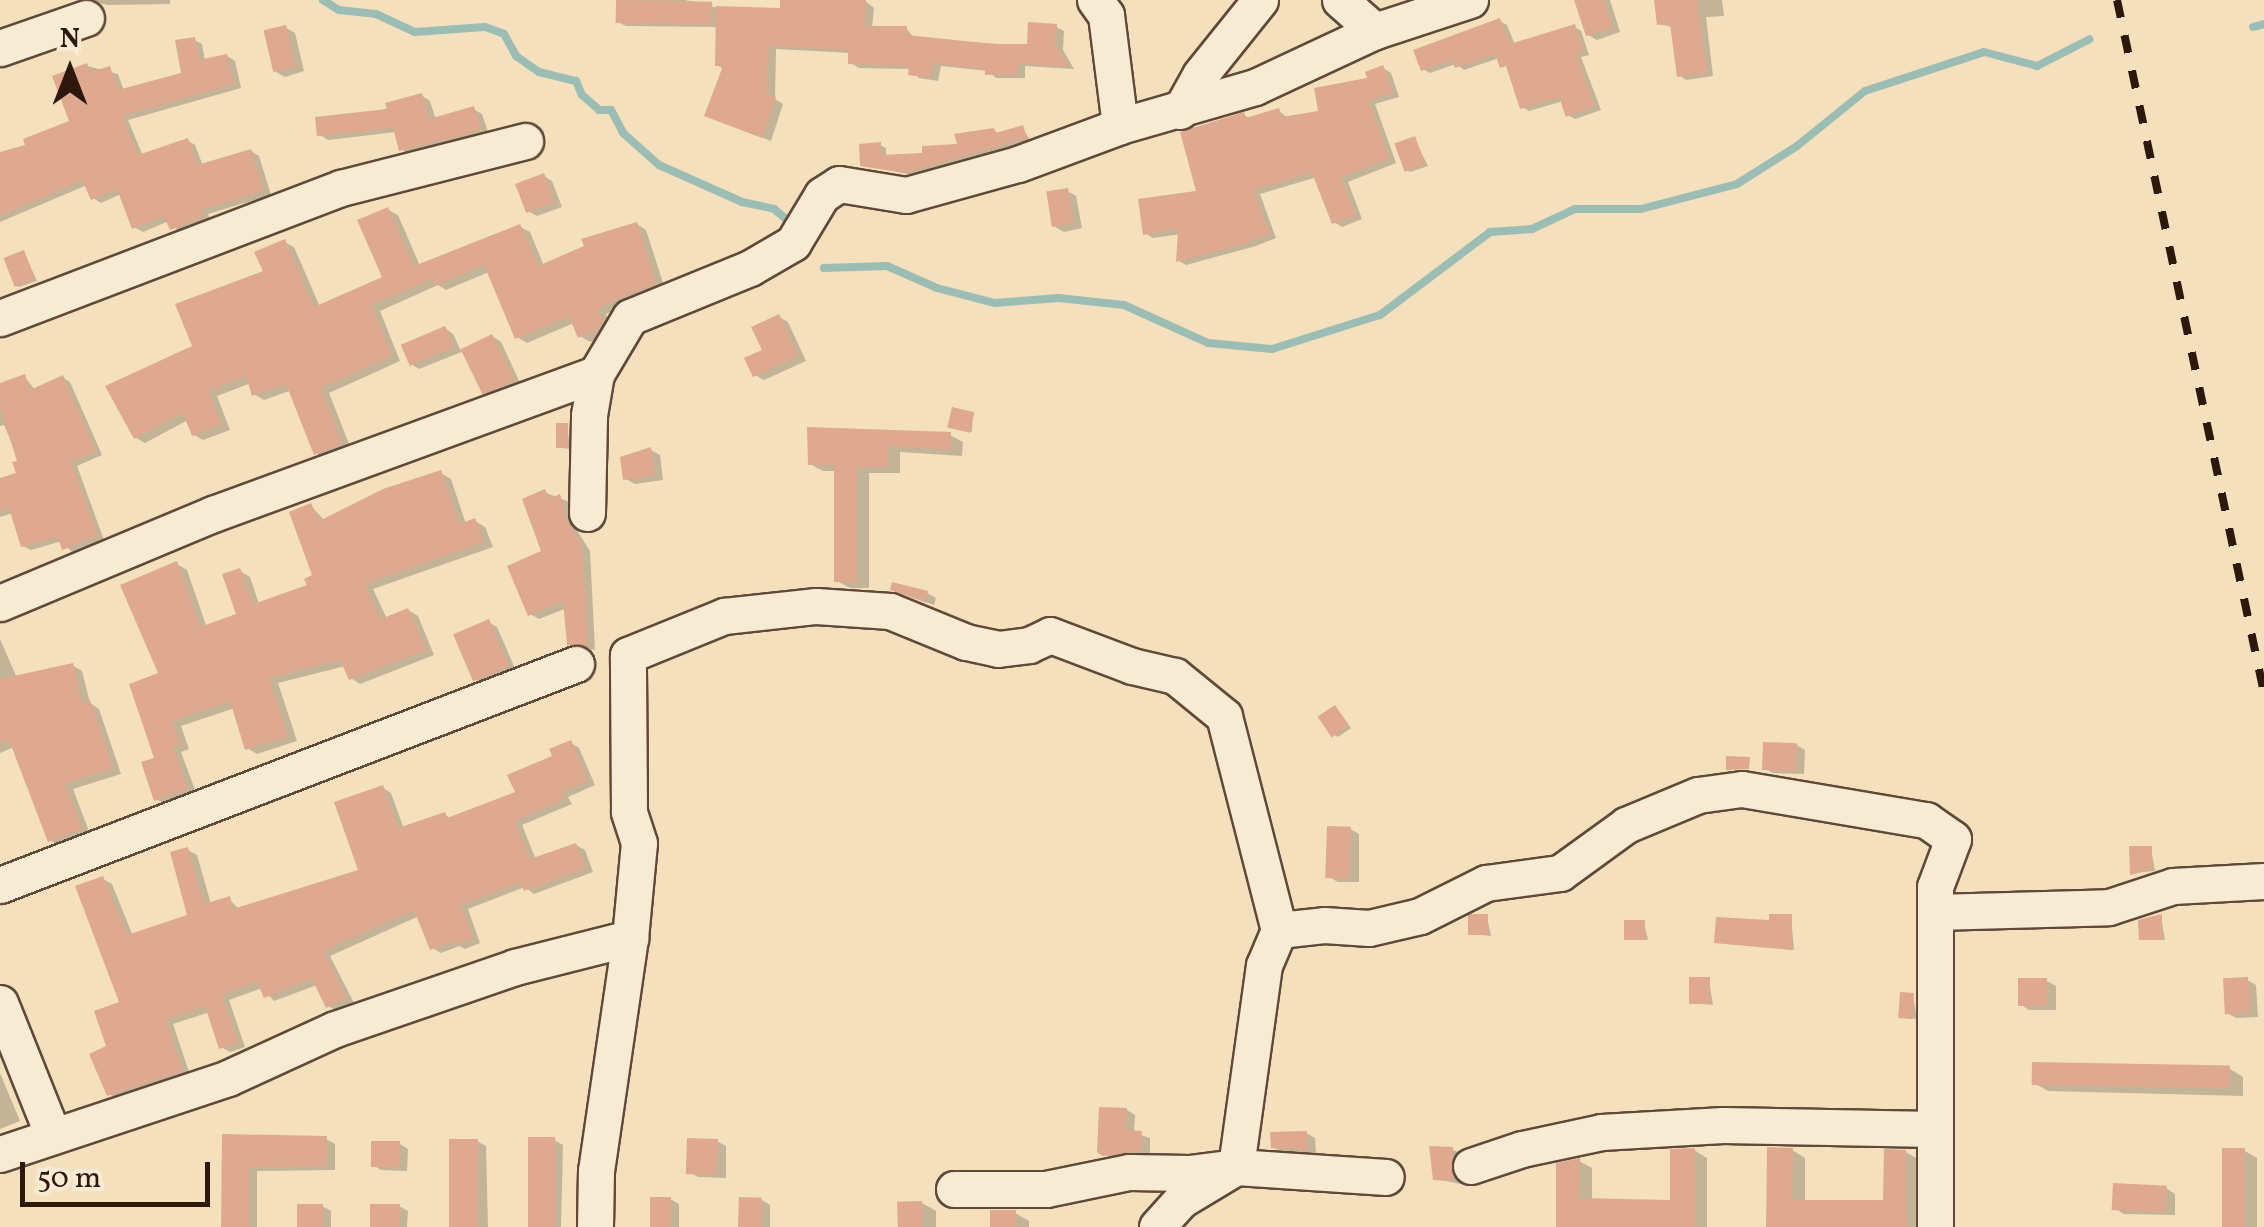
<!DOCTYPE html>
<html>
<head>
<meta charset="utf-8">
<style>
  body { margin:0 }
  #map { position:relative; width:2264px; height:1227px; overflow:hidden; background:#f4e0bd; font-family:Vollkorn,serif }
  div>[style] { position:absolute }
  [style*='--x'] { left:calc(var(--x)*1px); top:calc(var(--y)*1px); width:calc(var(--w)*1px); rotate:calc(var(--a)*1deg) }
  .shadow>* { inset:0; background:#0003 }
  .stream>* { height:8px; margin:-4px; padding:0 4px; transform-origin:4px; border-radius:4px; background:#9cbdb4 }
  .building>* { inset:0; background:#dea98e; transform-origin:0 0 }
  .roads { filter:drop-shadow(2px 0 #604938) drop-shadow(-2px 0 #604938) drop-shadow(0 2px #604938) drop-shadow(0 -2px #604938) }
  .minor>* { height:35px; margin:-17.5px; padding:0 17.5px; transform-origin:17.5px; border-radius:17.5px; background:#f8ebd4 }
  .rail>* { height:8px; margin-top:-4px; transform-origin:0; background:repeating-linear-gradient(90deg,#2e170b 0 18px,transparent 0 36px) }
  span { translate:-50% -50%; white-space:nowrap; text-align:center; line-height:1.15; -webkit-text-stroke:9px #f8ebd4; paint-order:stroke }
  .north { position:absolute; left:20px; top:20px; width:100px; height:100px; -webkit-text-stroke:8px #f8ebd4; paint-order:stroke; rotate:0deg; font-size:28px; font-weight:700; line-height:40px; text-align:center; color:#2e170b }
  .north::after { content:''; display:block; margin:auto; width:35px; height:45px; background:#2e170b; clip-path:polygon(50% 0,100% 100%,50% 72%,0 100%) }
  .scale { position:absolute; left:20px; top:1162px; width:190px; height:45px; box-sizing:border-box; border:5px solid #2e170b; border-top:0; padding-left:12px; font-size:30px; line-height:35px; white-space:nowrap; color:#2e170b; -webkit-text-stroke:8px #f8ebd4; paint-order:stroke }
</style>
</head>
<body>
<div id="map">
  <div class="shadow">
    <i style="clip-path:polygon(86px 0,170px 0,170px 4px,108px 5px)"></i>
    <i style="clip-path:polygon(618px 0,685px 0,719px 8px,782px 10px,782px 0,864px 0,874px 8px,872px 28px,906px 28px,914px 38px,1029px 46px,1056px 27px,1064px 31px,1063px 50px,1074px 69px,1025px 66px,1025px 78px,996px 78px,988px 71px,941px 66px,938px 81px,919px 78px,911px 69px,859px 68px,851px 63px,851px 53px,776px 49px,775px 99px,783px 104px,771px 141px,715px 119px,724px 69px,717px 65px,718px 27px,626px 26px,618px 22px)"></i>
    <i style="clip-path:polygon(1582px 0,1610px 0,1620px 32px,1597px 40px,1588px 35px)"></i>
    <i style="clip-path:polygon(1657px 0,1722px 0,1724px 16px,1706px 17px,1713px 76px,1686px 80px,1679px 75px,1673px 27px,1659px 24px)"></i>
    <i style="clip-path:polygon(1500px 21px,1507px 25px,1515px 45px,1574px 27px,1581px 31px,1589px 55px,1581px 57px,1601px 110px,1575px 119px,1568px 115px,1563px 101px,1529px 111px,1522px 107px,1510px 71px,1499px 58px,1464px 70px,1456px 64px,1430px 73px,1423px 69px)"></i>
    <i style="clip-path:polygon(286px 28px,295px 33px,304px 71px,285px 77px,276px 72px)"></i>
    <i style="clip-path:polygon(194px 40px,202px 44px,205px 61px,227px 56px,235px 61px,241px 88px,128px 120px,143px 156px,187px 140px,195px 145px,203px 166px,251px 151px,259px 156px,271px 195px,208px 214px,211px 222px,180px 233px,169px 221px,143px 232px,134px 227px,121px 194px,101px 203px,93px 198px,87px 185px,0 222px,0 155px,28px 147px,72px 123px,87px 66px,118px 74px,124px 91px,183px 74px)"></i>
    <i style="clip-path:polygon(1383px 68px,1391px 73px,1399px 97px,1375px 104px,1396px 163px,1348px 182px,1362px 219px,1342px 227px,1334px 222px,1317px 177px,1260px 194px,1276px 238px,1256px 246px,1186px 265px,1179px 261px,1181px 234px,1153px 238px,1145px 233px,1199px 193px,1244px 115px,1251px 119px,1279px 111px,1288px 118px,1321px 113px)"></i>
    <i style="clip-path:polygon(421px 95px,430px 101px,436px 120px,473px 109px,482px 114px,489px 135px,410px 155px,402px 150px,396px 132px,328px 140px,319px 134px)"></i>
    <i style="clip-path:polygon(1022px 128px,1031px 141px,912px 175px,862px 164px,880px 145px,886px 148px,886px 157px,925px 155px,960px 147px,994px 131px,1000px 134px)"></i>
    <i style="clip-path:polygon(1414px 138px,1428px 166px,1410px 172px,1407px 170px)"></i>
    <i style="clip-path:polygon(544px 176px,552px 181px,562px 207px,537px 216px,528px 211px)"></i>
    <i style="clip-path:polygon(1067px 191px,1076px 196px,1082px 228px,1064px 232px,1055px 227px)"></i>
    <i style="clip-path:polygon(388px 210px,398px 215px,420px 266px,520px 227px,530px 232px,544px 266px,637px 224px,646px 230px,665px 289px,606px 314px,612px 327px,607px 335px,590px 342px,580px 336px,574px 323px,527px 343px,517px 337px,489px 272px,446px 290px,438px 285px,380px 311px,400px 361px,329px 393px,351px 449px,325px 459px,316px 453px,292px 390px,264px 400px,254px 394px,251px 383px,217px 396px,230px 430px,203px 440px,194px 435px,188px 420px,145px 443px,136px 438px,196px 347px,266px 272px,284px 242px,294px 247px,320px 307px,385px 279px)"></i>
    <i style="clip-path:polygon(24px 253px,37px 281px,19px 287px,15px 285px)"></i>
    <i style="clip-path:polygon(779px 317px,788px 322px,806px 361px,764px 380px,755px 375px)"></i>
    <i style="clip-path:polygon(445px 328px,453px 334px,461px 351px,492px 336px,501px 342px,521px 385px,492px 397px,484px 391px,464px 351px,419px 369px,411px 364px)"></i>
    <i style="clip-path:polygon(25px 377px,35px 390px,63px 378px,70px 382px,102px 455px,77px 466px,104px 540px,72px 552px,62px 541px,31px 550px,23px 546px,13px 513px,0 517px,0 481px,19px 475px,20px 462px,4px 425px,0 426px,0 386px)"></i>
    <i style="clip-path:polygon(973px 414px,972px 432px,953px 428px)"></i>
    <i style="clip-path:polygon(567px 426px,570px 449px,562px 448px,558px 446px)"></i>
    <i style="clip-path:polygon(810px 430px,950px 435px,963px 442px,962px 456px,900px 452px,900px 473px,869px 473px,869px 588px,850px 588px,837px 581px,837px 471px,823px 471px,810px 464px)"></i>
    <i style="clip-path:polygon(651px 450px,660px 455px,663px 480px,635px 484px,626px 479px)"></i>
    <i style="clip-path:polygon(441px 473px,451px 479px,466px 524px,475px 521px,485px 527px,493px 547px,373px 589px,387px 619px,408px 610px,418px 616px,434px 655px,360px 684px,351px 678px,345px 666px,278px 683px,297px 741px,257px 754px,247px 748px,235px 708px,181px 726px,189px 749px,181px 752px,197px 795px,166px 805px,156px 799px,162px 674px,177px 564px,187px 570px,207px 628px,239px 616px,240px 571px,250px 577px,259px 604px,310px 586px,315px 577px,311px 506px,325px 521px)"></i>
    <i style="clip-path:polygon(544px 492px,569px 502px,576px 529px,590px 551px,595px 650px,570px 643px,567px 608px,539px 619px,530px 614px,546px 549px)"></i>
    <i style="clip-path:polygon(927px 593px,936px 598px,934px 605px,902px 594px)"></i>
    <i style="clip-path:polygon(488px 622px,497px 627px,516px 671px,483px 684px,475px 679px)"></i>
    <i style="clip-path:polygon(0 639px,17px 678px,72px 665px,82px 671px,90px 703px,99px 709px,121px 774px,73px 789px,90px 834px,60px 846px,50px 840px,14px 747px,0 753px)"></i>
    <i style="clip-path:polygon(1338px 710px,1351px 728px,1338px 737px,1335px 735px)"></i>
    <i style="clip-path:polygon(571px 743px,579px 748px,595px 785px,568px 797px,572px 804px,522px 825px,536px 860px,576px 845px,585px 850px,593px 872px,534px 894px,525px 887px,468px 909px,480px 943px,465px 949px,459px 946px,441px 953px,432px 948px,419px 916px,330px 956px,354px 1003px,337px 1011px,328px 1006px,317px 985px,274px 1001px,262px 988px,229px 1000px,245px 1047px,230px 1052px,221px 1047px,210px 1012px,173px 1024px,190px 1075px,118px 1099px,109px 1094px,109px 1048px,122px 1003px,103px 879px,112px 884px,133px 936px,190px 917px,188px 850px,197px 855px,211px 904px,229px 899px,240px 910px,361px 872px,383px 788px,391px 793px,404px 829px,444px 814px,452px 819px,518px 793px)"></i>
    <i style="clip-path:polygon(1796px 745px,1805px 750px,1804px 774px,1773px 773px,1764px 768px)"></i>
    <i style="clip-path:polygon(1350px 829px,1359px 834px,1359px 882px,1338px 882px,1329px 877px)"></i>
    <i style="clip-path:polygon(2151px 849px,2155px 871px,2132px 873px)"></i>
    <i style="clip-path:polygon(1791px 916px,1794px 950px,1717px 942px,1771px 923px)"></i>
    <i style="clip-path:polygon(1487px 917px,1491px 936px,1471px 934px)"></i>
    <i style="clip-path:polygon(2161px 917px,2165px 940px,2141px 938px)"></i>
    <i style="clip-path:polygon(1644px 922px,1648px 940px,1627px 938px)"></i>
    <i style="clip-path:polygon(1709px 980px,1713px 1005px,1692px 1003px)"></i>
    <i style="clip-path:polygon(2247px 980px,2256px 985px,2258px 1017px,2236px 1018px,2227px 1013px)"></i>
    <i style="clip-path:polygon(2047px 981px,2056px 986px,2056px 1010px,2029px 1010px,2020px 1004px)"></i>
    <i style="clip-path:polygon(1913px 996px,1917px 1019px,1905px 1018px)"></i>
    <i style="clip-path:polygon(2230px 1069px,2243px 1077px,2243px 1096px,2048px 1091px,2034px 1083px)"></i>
    <i style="clip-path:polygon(0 1073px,20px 1121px,0 1129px)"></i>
    <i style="clip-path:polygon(1127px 1110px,1135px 1115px,1134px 1133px,1150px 1138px,1150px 1155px,1114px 1159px,1099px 1151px)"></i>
    <i style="clip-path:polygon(1306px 1133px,1315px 1138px,1316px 1154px,1282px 1152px,1273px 1147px)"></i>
    <i style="clip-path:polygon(225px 1136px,326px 1139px,335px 1144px,335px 1170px,257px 1171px,257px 1227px,224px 1227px)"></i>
    <i style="clip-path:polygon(554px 1140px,563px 1145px,561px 1227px,529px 1227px)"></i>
    <i style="clip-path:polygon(477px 1141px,486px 1146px,488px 1227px,451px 1227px)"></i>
    <i style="clip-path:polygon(717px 1141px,726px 1146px,726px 1178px,698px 1177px,689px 1172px)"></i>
    <i style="clip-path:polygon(400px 1144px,408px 1149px,407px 1171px,381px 1170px,373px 1165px)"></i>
    <i style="clip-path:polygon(1452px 1149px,1461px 1154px,1461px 1184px,1436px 1179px)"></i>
    <i style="clip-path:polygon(1694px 1150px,1707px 1158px,1707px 1227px,1558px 1227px,1579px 1161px,1592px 1168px,1592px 1201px,1672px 1203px)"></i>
    <i style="clip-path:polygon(1792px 1150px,1805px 1158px,1805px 1202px,1885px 1202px,1906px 1152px,1919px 1160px,1919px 1227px,1768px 1227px)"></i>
    <i style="clip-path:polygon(2245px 1151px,2257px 1158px,2257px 1227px,2224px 1227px)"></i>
    <i style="clip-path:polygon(2166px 1188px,2175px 1194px,2175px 1215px,2124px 1214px,2115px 1208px)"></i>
    <i style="clip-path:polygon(670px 1199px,679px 1204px,679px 1227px,652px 1227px)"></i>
    <i style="clip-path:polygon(762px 1200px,770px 1205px,770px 1227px,741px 1227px)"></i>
    <i style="clip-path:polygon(922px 1203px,936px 1211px,936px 1227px,899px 1227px)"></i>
    <i style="clip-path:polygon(322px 1206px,331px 1211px,331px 1227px,299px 1227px)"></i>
    <i style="clip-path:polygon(399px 1206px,408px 1211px,407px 1227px,371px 1227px)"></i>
    <i style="clip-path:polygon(1015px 1213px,1029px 1221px,1029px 1227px,992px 1227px)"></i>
  </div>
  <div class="stream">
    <i style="--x:323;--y:0;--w:19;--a:32"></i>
    <i style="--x:339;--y:10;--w:37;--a:6"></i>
    <i style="--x:376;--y:14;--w:43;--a:24.8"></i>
    <i style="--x:415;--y:32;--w:70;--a:-4.1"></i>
    <i style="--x:485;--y:27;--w:20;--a:20"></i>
    <i style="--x:504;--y:34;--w:25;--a:61"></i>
    <i style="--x:516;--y:56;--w:28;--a:35"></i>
    <i style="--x:539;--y:72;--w:38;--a:14"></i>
    <i style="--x:576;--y:81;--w:15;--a:67"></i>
    <i style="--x:582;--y:95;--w:23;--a:41"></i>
    <i style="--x:599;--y:110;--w:12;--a:0"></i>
    <i style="--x:611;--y:110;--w:26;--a:62"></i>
    <i style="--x:623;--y:133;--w:48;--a:41.6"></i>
    <i style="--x:659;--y:165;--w:91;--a:24"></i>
    <i style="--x:742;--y:202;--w:33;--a:12"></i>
    <i style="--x:774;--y:209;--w:25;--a:40"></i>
    <i style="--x:2253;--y:27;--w:11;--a:-15"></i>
    <i style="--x:824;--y:268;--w:63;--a:-1.8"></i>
    <i style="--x:887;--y:266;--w:55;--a:23.7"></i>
    <i style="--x:937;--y:288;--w:60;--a:14.5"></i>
    <i style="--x:995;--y:303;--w:64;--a:-4.5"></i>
    <i style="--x:1059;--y:298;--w:65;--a:6.1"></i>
    <i style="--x:1124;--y:305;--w:92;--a:24.3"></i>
    <i style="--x:1208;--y:343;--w:64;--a:5.4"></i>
    <i style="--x:1272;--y:349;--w:113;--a:-17.5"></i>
    <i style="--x:1380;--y:315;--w:138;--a:-37"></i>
    <i style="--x:1490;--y:232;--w:42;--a:-4.1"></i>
    <i style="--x:1532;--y:229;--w:47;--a:-24.9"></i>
    <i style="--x:1575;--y:209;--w:66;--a:0"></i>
    <i style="--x:1641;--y:209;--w:99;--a:-14.6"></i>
    <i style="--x:1737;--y:184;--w:71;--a:-32.3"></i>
    <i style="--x:1797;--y:146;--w:87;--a:-39"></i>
    <i style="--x:1865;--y:91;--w:125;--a:-18.1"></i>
    <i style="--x:1984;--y:52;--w:55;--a:14.8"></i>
    <i style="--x:2037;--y:66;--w:59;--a:-27"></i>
  </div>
  <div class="building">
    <i style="left:616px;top:0;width:96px;height:23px;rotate:1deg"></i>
    <i style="clip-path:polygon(780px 0,866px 0,865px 26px,907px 26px,907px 35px,992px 44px,1027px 44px,1028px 22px,1057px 24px,1055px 44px,1069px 67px,1018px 63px,1018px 75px,985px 75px,985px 69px,933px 63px,930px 78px,908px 75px,909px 66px,848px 64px,848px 50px,769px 46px,767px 93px,776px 97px,762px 138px,704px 116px,723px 66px,715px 66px,716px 6px,780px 8px)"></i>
    <i style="clip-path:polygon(1574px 0,1604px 0,1613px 28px,1586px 36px)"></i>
    <i style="clip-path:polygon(1654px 0,1697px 0,1707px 73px,1677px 77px,1670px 24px,1657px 25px)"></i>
    <i style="clip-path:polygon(1500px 18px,1510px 44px,1575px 24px,1583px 52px,1576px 54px,1595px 107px,1566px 117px,1559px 97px,1520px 109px,1506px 66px,1500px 68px,1495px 54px,1455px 68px,1452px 60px,1421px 71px,1413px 50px)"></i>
    <i style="left:286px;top:25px;width:43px;height:23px;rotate:77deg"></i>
    <i style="clip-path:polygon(195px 37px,199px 60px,227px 54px,234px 84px,122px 116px,138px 155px,188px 138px,197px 165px,251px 149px,264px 191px,201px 210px,204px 217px,170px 230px,164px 216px,132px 229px,117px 189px,91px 200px,82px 180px,0 216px,0 152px,25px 145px,23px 139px,69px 121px,52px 76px,87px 63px,90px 72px,110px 66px,118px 90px,181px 73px,175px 40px)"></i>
    <i style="clip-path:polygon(1383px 65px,1393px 93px,1369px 100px,1389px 159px,1341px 177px,1356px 215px,1332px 224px,1312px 173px,1253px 190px,1270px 234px,1247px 243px,1176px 262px,1178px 229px,1143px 235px,1138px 199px,1196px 191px,1180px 132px,1244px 112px,1246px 118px,1279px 108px,1282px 117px,1318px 111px,1314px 88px,1367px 78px,1365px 72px)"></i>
    <i style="clip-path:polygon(422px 93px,429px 119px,474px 106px,481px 130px,399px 151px,393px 128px,317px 136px,315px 117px,387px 109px,385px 103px)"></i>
    <i style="clip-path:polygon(1023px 125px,1027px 138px,905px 173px,860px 166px,859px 144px,881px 142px,881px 155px,922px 153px,922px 146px,957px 144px,954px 134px,994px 128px,996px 133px)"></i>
    <i style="left:1415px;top:136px;width:30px;height:22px;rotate:70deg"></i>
    <i style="left:544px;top:173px;width:31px;height:31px;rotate:69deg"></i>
    <i style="left:1068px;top:188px;width:36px;height:22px;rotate:81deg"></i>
    <i style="clip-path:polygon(388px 207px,414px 266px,520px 224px,538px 266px,584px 246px,581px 239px,637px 222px,656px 283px,598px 308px,603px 321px,597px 330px,578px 338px,569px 317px,515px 339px,484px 265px,435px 286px,432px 279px,372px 305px,392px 356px,321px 388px,342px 444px,314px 455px,286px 384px,252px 396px,246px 376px,208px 391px,222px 424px,192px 436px,183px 413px,134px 439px,105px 386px,192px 346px,175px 304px,263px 271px,254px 252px,285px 239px,314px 307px,382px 277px,357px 220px)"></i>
    <i style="left:24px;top:250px;width:31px;height:22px;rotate:69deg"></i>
    <i style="clip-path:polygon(779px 314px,798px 356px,753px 377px,744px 358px,762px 350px,751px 327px)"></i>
    <i style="left:445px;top:326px;width:23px;height:48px;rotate:67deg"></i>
    <i style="left:492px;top:334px;width:51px;height:35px;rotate:64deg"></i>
    <i style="clip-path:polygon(25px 374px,30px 390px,63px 375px,96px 452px,71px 462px,98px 536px,62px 550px,58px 537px,21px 547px,9px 508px,0 511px,0 478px,16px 473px,12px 462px,17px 461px,0 407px,0 383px)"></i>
    <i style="left:952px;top:407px;width:23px;height:21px;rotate:13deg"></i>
    <i style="left:556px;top:423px;width:12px;height:25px"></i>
    <i style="clip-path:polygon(807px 427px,951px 432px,950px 450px,888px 446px,888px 467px,857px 467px,857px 582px,834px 582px,834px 465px,808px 465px)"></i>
    <i style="clip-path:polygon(651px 447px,655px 476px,623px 480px,620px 457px)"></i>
    <i style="clip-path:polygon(441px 470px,459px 524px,475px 518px,484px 542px,365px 584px,381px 619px,408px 608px,426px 650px,349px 680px,340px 660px,269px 678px,288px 736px,245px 750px,230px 701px,173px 721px,181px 744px,173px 746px,188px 789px,154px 801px,141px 762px,154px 758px,129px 684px,158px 673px,120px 585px,177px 561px,200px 627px,236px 614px,222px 574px,240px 568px,253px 604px,307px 585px,304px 579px,312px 575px,289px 512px,311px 503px,319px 521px,383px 489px)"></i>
    <i style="clip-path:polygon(545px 489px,549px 499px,560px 494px,568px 522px,582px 544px,588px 646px,567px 645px,563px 601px,528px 616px,507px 566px,541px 551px,522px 499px)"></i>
    <i style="clip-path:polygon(892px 582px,928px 591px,925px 602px,890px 590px)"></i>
    <i style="left:489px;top:619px;width:51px;height:39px;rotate:67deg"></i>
    <i style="clip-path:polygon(73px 663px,82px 703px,90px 700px,113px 768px,65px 784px,82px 829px,48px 842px,9px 740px,0 744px,0 679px)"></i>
    <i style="left:1335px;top:705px;width:25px;height:21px;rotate:56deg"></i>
    <i style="clip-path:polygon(571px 740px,588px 781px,561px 792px,565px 799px,515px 821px,530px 859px,576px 843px,586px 868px,524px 891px,520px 882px,461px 905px,473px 938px,455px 945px,453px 941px,430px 950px,414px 910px,323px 951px,347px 998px,326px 1008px,312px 979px,264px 998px,257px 982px,222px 995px,238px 1043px,219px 1049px,205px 1006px,166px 1020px,183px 1071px,107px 1096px,89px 1054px,106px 1046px,94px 1011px,119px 1002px,75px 886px,103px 876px,127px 935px,187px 915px,170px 852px,188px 847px,204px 904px,230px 896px,233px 909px,358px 870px,334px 802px,383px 785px,398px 828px,445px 812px,447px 818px,515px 792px,507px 775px,552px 756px,549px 749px)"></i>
    <i style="left:1763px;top:742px;width:34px;height:28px;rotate:2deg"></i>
    <i style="clip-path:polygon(1726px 756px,1750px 757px,1749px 769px,1726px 770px)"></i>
    <i style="left:1327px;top:826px;width:24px;height:52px;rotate:2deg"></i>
    <i style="clip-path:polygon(2129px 846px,2152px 846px,2152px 870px,2130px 875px)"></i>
    <i style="left:1488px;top:914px;width:21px;height:20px;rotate:90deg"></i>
    <i style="clip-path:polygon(1769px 914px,1792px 914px,1792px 950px,1714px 943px,1716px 917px,1769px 920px)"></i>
    <i style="clip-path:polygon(2162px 914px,2162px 940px,2139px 940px,2138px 920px)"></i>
    <i style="left:1624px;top:920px;width:21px;height:20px"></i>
    <i style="left:1689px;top:977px;width:21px;height:27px"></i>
    <i style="left:2248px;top:977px;width:36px;height:25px;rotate:87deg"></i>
    <i style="left:2018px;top:978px;width:29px;height:28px"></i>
    <i style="left:1900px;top:992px;width:14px;height:26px;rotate:4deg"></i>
    <i style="left:2032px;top:1062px;width:198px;height:23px;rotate:1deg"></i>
    <i style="clip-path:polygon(1099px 1107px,1127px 1108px,1126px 1130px,1142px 1131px,1141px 1151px,1103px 1156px,1097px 1152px)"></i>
    <i style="clip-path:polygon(1307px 1131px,1307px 1150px,1271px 1148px,1270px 1132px)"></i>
    <i style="clip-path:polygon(222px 1134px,327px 1136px,327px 1166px,249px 1168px,249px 1227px,221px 1227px)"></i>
    <i style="left:528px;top:1137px;width:27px;height:90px"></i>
    <i style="left:687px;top:1138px;width:31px;height:36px;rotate:2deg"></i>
    <i style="left:449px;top:1139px;width:29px;height:88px"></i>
    <i style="left:371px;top:1141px;width:29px;height:26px"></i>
    <i style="clip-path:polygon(1429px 1146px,1453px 1147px,1452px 1181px,1433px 1180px)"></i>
    <i style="clip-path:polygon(1767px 1147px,1793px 1148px,1792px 1200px,1883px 1200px,1884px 1149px,1906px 1150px,1907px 1227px,1766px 1227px)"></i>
    <i style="clip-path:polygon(1695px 1148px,1695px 1227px,1556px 1227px,1556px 1163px,1580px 1158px,1579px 1198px,1670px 1200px,1670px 1149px)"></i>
    <i style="left:2222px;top:1148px;width:23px;height:79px"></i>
    <i style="left:2113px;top:1183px;width:54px;height:27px;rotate:3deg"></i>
    <i style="left:650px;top:1197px;width:21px;height:30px"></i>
    <i style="left:739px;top:1197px;width:23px;height:30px;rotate:2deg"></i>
    <i style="left:922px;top:1201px;width:26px;height:25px;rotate:88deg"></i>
    <i style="left:297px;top:1204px;width:26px;height:23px"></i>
    <i style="left:370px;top:1204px;width:30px;height:23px"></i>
    <i style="left:990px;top:1210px;width:26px;height:17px"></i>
  </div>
  <div class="roads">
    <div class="minor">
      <i style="--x:1095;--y:0;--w:19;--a:54"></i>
      <i style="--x:1106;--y:15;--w:112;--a:82.8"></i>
      <i style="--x:1340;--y:0;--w:47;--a:41.5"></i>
      <i style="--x:0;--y:48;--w:91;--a:-19.2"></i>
      <i style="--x:1180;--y:111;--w:41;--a:-60.9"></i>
      <i style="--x:1200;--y:75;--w:96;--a:-51.3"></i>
      <i style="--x:0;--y:318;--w:365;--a:-20.9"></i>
      <i style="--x:341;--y:188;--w:190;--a:-14.3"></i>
      <i style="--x:587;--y:513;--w:98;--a:-88.8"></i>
      <i style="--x:589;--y:415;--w:42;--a:-80.3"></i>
      <i style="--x:0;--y:603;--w:231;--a:-22.7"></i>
      <i style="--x:213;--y:514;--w:408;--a:-20.1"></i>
      <i style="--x:596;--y:374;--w:66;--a:-59.2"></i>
      <i style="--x:630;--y:317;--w:130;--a:-22.2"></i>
      <i style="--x:750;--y:268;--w:50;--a:-30.2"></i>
      <i style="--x:793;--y:243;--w:56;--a:-58.9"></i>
      <i style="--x:822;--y:195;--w:20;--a:-33"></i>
      <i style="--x:839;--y:184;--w:68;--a:9.3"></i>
      <i style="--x:906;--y:195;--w:116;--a:-15.5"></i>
      <i style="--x:1018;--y:164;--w:109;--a:-20.4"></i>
      <i style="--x:1120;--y:126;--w:141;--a:-16.1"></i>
      <i style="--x:1255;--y:87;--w:132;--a:-25"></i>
      <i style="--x:1375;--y:31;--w:100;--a:-18.1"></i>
      <i style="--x:0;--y:885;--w:617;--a:-20.99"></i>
      <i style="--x:1935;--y:912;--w:174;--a:-1.6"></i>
      <i style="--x:2109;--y:907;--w:67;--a:-18.2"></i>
      <i style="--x:2173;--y:886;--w:91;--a:-3.1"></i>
      <i style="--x:1279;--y:930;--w:45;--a:-6.3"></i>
      <i style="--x:1324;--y:925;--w:45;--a:3.8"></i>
      <i style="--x:1369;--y:928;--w:52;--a:-13.2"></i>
      <i style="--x:1420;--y:916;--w:74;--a:-26.6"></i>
      <i style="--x:1486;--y:883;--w:75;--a:-7.7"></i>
      <i style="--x:1560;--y:873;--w:82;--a:-36"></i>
      <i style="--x:1626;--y:825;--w:78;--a:-22.6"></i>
      <i style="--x:1698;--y:795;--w:44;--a:-7.8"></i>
      <i style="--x:1742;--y:789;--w:187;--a:9.6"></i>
      <i style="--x:1926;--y:820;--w:33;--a:35"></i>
      <i style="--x:1953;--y:839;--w:51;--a:110.6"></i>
      <i style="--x:1935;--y:887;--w:340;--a:90"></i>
      <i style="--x:0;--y:1003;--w:140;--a:68.2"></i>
      <i style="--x:0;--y:1154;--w:240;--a:-18.4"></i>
      <i style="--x:228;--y:1078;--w:118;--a:-24.6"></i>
      <i style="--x:335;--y:1029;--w:190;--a:-19"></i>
      <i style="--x:515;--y:967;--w:119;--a:-14.2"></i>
      <i style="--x:1471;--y:1166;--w:54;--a:-18.4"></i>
      <i style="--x:1522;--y:1149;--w:81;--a:-12.1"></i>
      <i style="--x:1601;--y:1132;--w:122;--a:-3.3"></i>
      <i style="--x:1723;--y:1125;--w:211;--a:1.1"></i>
      <i style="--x:954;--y:1189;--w:92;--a:0"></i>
      <i style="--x:1046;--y:1189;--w:85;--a:-11.6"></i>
      <i style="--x:1129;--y:1172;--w:60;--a:1"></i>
      <i style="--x:1189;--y:1173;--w:47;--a:-7.3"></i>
      <i style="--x:1236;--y:1167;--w:150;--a:3.8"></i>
      <i style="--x:595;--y:1227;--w:56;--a:-89"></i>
      <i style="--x:596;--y:1171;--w:235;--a:-81.7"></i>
      <i style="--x:630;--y:938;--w:95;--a:-84.6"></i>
      <i style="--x:639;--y:843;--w:33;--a:-108"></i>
      <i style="--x:629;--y:812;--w:157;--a:-90.4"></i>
      <i style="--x:628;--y:655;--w:104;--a:-22.1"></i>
      <i style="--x:724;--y:616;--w:93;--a:-6.2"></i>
      <i style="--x:816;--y:606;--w:74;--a:3.9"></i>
      <i style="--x:890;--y:611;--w:82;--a:22.2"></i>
      <i style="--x:966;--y:642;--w:33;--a:12"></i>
      <i style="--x:998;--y:649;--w:31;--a:-7"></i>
      <i style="--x:1029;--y:645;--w:23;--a:-25"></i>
      <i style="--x:1050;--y:635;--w:88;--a:20.7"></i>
      <i style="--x:1132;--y:666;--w:44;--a:13.1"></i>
      <i style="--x:1175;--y:676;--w:63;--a:39.2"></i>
      <i style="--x:1224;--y:716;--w:221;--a:75.6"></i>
      <i style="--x:1279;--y:930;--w:38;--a:113"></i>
      <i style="--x:1264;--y:965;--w:204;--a:97.9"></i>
      <i style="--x:1236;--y:1167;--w:64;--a:149"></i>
      <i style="--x:1181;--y:1200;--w:36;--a:132"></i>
    </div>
  </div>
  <div class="rail">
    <i style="--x:2117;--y:0;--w:708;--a:78.02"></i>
  </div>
  <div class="north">N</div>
  <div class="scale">50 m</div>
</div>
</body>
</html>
